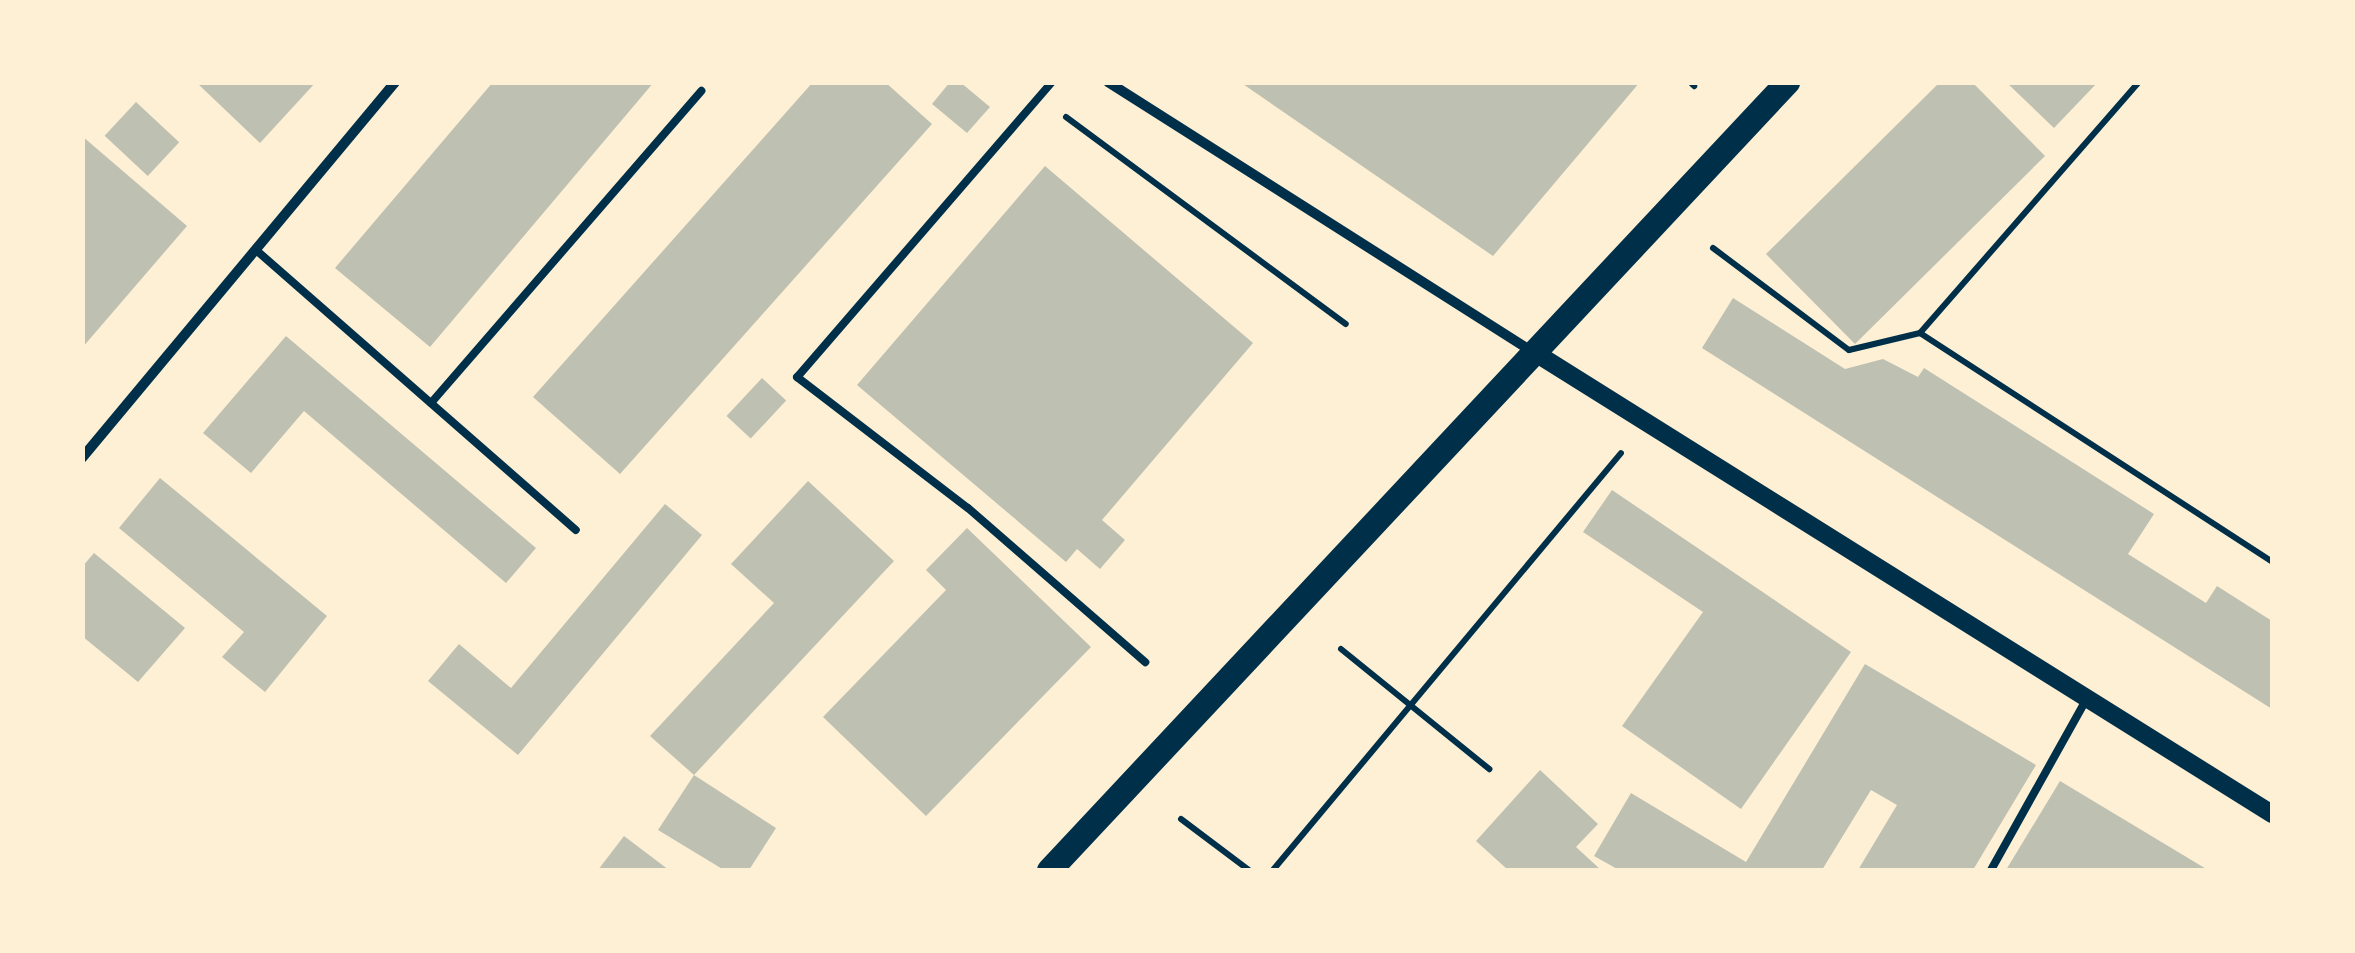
<!DOCTYPE html>
<html>
<head>
<meta charset="utf-8">
<style>
  body { margin:0 }
  #map { position:relative; width:2355px; height:953px; overflow:hidden; background:#fdf0d5; font-family:"PT Sans",sans-serif }
  div>[style] { position:absolute }
  [style*='--x'] { left:calc(var(--x)*1px); top:calc(var(--y)*1px); width:calc(var(--w)*1px); rotate:calc(var(--a)*1deg) }
  .building>* { inset:0; background:#bec0b2; transform-origin:0 0 }
  .path>* { height:6px; margin:-3px; padding:0 3px; transform-origin:3px; border-radius:3px; background:#003049 }
  .service>* { height:8px; margin:-4px; padding:0 4px; transform-origin:4px; border-radius:4px; background:#003049 }
  .minor>* { height:10px; margin:-5px; padding:0 5px; transform-origin:5px; border-radius:5px; background:#003049 }
  .tertiary>* { height:18px; margin:-9px; padding:0 9px; transform-origin:9px; border-radius:9px; background:#003049 }
  .primary>* { height:25px; margin:-12.5px; padding:0 12.5px; transform-origin:12.5px; border-radius:12.5px; background:#003049 }
  span { translate:-50% -50%; white-space:nowrap; text-align:center; line-height:1.15; -webkit-text-stroke:9px #fdf0d5; paint-order:stroke }
  .frame { position:absolute; inset:0; border:85px solid #fdf0d5; pointer-events:none }
</style>
</head>
<body>
<div id="map">
  <div class="building">
    <i style="clip-path:polygon(196px 82px,316px 82px,260px 143px)"></i>
    <i style="clip-path:polygon(493px 82px,654px 82px,430px 347px,335px 268px)"></i>
    <i style="clip-path:polygon(813px 82px,885px 82px,932px 124px,620px 474px,533px 397px)"></i>
    <i style="clip-path:polygon(950px 82px,960px 82px,990px 107px,967px 133px,932px 104px)"></i>
    <i style="clip-path:polygon(1240px 82px,1640px 82px,1493px 256px)"></i>
    <i style="clip-path:polygon(1940px 82px,1972px 82px,2045px 156px,1855px 344px,1766px 254px)"></i>
    <i style="clip-path:polygon(2006px 82px,2098px 82px,2054px 128px)"></i>
    <i style="left:136px;top:102px;width:59px;height:46px;rotate:43deg"></i>
    <i style="clip-path:polygon(82px 136px,187px 226px,82px 348px)"></i>
    <i style="clip-path:polygon(1045px 166px,1253px 343px,1102px 520px,1125px 540px,1100px 569px,1077px 549px,1066px 562px,857px 385px)"></i>
    <i style="clip-path:polygon(1733px 298px,1845px 369px,1883px 359px,1918px 377px,1924px 368px,2154px 514px,2128px 554px,2206px 603px,2217px 586px,2272px 621px,2272px 709px,1702px 348px)"></i>
    <i style="clip-path:polygon(286px 336px,536px 548px,506px 583px,304px 411px,251px 473px,203px 433px)"></i>
    <i style="left:762px;top:378px;width:33px;height:52px;rotate:43deg"></i>
    <i style="clip-path:polygon(160px 478px,327px 616px,265px 692px,222px 657px,244px 632px,119px 528px)"></i>
    <i style="clip-path:polygon(808px 481px,894px 561px,694px 775px,650px 736px,774px 603px,731px 564px)"></i>
    <i style="clip-path:polygon(1612px 490px,1851px 652px,1741px 809px,1622px 726px,1703px 612px,1583px 532px)"></i>
    <i style="clip-path:polygon(665px 504px,702px 535px,518px 755px,428px 681px,459px 644px,511px 688px)"></i>
    <i style="clip-path:polygon(967px 528px,1091px 647px,926px 816px,823px 717px,946px 590px,926px 570px)"></i>
    <i style="clip-path:polygon(94px 553px,185px 628px,138px 682px,82px 636px,82px 567px)"></i>
    <i style="clip-path:polygon(1865px 664px,2036px 765px,1973px 870px,1858px 870px,1897px 805px,1871px 790px,1822px 870px,1619px 870px,1594px 856px,1631px 793px,1746px 862px)"></i>
    <i style="clip-path:polygon(1540px 770px,1598px 824px,1576px 847px,1601px 870px,1508px 870px,1476px 841px)"></i>
    <i style="clip-path:polygon(694px 775px,776px 828px,749px 870px,724px 870px,658px 830px)"></i>
    <i style="clip-path:polygon(2060px 781px,2208px 870px,2006px 870px)"></i>
    <i style="clip-path:polygon(624px 836px,669px 870px,598px 870px)"></i>
  </div>
  <div class="path">
    <i style="--x:1690;--y:82;--w:6;--a:45"></i>
    <i style="--x:1066;--y:117;--w:348;--a:36.5"></i>
    <i style="--x:1713;--y:248;--w:170;--a:36.9"></i>
    <i style="--x:1849;--y:350;--w:73;--a:-13.5"></i>
    <i style="--x:1920;--y:333;--w:333;--a:-48.9"></i>
    <i style="--x:1920;--y:333;--w:420;--a:33"></i>
    <i style="--x:1341;--y:649;--w:191;--a:39"></i>
    <i style="--x:1181;--y:819;--w:85;--a:36.9"></i>
    <i style="--x:1273;--y:870;--w:543;--a:-50.15"></i>
  </div>
  <div class="service">
    <i style="--x:1052;--y:82;--w:390;--a:130.8"></i>
    <i style="--x:797;--y:377;--w:215;--a:37.5"></i>
    <i style="--x:968;--y:508;--w:235;--a:41"></i>
    <i style="--x:256;--y:250;--w:425;--a:41.2"></i>
    <i style="--x:431;--y:403;--w:413;--a:-49.1"></i>
    <i style="--x:1991;--y:870;--w:197;--a:-60.8"></i>
  </div>
  <div class="minor">
    <i style="--x:1108;--y:82;--w:504;--a:32.43"></i>
    <i style="--x:82;--y:458;--w:489;--a:-50.2"></i>
  </div>
  <div class="tertiary">
    <i style="--x:1534;--y:352;--w:871;--a:32.05"></i>
  </div>
  <div class="primary">
    <i style="--x:1049;--y:870;--w:1080;--a:-46.88"></i>
  </div>
  <div class="frame"></div>
</div>
</body>
</html>
